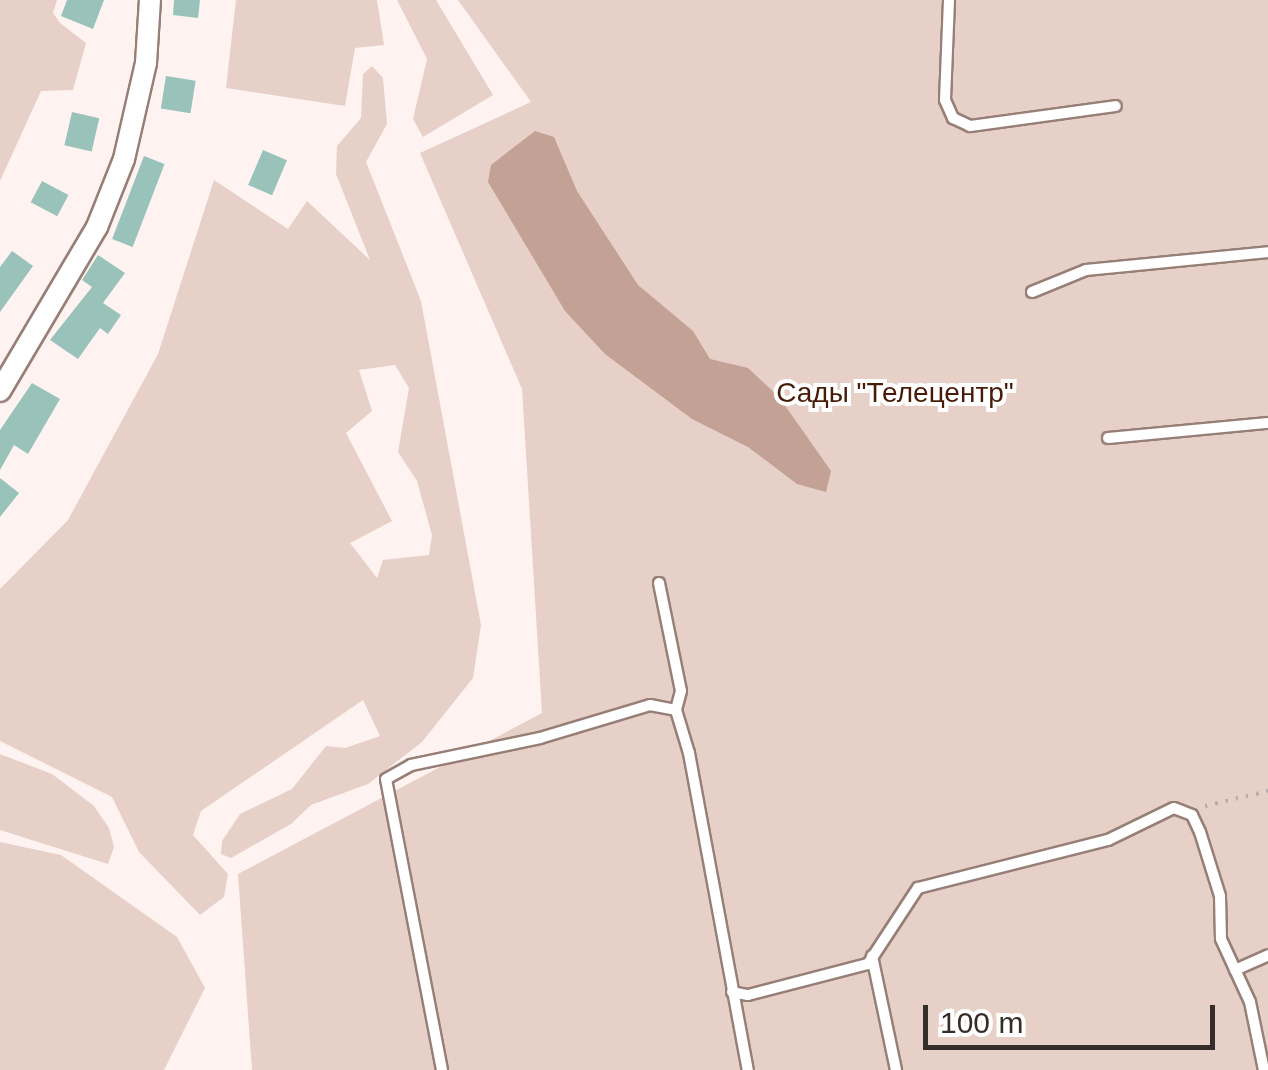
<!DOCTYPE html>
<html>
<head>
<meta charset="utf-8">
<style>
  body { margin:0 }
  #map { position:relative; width:1268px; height:1070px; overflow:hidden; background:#fef3f0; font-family:Helvetica,sans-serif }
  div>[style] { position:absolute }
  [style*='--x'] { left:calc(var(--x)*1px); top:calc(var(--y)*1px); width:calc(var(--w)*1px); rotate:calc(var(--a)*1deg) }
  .green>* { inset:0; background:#e7d0c8 }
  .water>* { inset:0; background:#c4a195 }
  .building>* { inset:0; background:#98c2ba; transform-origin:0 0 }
  .path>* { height:4px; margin-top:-2px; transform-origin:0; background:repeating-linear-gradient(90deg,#b7adaa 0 2.5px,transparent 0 10.5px) }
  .roads { filter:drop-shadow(2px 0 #977f77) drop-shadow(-2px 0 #977f77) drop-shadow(0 2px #977f77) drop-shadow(0 -2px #977f77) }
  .lane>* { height:10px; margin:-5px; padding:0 5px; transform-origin:5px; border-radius:5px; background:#fff }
  .street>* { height:20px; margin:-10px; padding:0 10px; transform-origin:10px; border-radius:10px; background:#fff }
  span { translate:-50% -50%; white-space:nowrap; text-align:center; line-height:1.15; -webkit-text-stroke:8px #fff; paint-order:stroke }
  .park-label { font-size:28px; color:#481b09 }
  .scale { position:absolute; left:923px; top:1005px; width:292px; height:45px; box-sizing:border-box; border:5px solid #362c29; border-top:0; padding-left:12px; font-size:30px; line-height:35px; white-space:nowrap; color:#362c29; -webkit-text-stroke:8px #fff; paint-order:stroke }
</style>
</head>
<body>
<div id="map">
  <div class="green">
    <i style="clip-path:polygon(0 0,57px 0,53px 13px,60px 23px,86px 43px,73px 90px,41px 91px,0 181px)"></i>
    <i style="clip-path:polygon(236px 0,377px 0,384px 45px,355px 48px,345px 106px,226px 88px)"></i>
    <i style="clip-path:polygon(397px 0,436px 0,493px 95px,423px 137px,413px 119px,427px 59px)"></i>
    <i style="clip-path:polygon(458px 0,1268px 0,1268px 1070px,252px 1070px,238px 874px,542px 713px,522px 389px,420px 153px,531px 102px)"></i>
    <i style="clip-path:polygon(evenodd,372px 66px,383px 78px,387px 124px,366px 162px,421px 301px,481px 625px,473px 678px,422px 742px,368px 784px,311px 805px,291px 824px,231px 858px,221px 854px,222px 841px,240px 814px,292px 789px,326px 746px,345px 748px,380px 736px,363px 700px,201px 811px,193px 835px,228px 874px,224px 897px,200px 915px,139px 852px,112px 797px,0 741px,0 589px,68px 520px,158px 354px,214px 180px,288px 229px,307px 201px,370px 260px,336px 174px,337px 146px,361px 118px,363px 74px,372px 66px,395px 365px,409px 388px,398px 452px,417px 481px,432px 535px,429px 555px,383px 560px,377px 578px,350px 543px,392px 521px,346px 433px,372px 411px,359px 370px,395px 365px)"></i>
    <i style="clip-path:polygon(0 754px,52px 774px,94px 806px,109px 828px,114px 847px,108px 864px,0 830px)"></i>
    <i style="clip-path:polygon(0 842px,61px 855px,177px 937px,205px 988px,164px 1070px,0 1070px)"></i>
  </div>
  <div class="water">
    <i style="clip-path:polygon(535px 131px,554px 137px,577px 191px,638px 285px,693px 331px,710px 359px,748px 368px,779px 397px,831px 471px,826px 492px,797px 484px,748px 447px,692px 419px,605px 354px,565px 311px,488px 182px,491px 165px)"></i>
  </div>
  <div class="building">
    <i style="clip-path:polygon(67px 0,104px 0,93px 29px,61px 16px)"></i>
    <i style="clip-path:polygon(174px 0,200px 0,198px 18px,173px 15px)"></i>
    <i style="left:166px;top:76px;width:30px;height:33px;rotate:9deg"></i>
    <i style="left:72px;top:112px;width:28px;height:34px;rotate:13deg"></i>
    <i style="left:263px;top:150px;width:26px;height:38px;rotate:23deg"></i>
    <i style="left:144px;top:156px;width:22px;height:89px;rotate:21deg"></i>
    <i style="left:42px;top:181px;width:30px;height:24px;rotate:28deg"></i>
    <i style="clip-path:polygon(12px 251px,33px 266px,0 312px,0 267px)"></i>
    <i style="clip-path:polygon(98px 255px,125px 273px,103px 303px,121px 315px,108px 334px,100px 328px,78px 359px,50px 340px,92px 287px,82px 280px)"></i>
    <i style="clip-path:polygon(32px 383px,60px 399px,28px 454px,14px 445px,0 470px,0 430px)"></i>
    <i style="clip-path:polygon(0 478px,19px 493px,0 517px)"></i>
  </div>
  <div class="path">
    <i style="--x:1205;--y:806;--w:65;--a:-13.4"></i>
  </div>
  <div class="roads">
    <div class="lane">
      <i style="--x:949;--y:0;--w:100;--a:92.3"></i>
      <i style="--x:945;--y:100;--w:20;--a:66"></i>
      <i style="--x:953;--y:118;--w:19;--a:25"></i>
      <i style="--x:970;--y:126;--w:147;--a:-7.8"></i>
      <i style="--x:1032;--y:292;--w:58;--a:-22.2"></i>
      <i style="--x:1086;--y:270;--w:183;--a:-5.6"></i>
      <i style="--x:1108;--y:438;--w:161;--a:-5.4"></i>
      <i style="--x:659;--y:583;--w:110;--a:78.5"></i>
      <i style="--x:681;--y:691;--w:20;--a:105"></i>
      <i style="--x:872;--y:956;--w:116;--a:78.1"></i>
      <i style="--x:1235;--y:970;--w:36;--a:-24"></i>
      <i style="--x:732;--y:992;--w:16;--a:11"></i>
      <i style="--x:748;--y:995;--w:124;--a:-14.5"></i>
      <i style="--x:868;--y:964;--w:91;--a:-56.7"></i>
      <i style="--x:918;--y:888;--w:196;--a:-14.2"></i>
      <i style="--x:1108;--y:840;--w:73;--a:-25.9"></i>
      <i style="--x:1174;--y:808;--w:19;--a:21"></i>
      <i style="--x:1192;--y:815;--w:19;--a:65"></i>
      <i style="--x:1200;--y:832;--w:67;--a:72.6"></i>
      <i style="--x:1220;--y:896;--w:43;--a:88.7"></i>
      <i style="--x:1221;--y:939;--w:69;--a:65.3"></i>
      <i style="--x:1250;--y:1002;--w:69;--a:78.4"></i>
      <i style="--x:442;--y:1070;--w:296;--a:-100.9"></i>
      <i style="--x:386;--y:779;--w:29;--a:-29"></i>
      <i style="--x:411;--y:765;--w:132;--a:-11.8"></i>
      <i style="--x:540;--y:738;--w:115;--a:-16.7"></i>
      <i style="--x:650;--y:705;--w:26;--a:11"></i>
      <i style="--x:676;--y:710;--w:45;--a:73.2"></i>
      <i style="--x:689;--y:753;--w:322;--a:79.5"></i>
    </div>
    <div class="street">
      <i style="--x:0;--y:391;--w:191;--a:-59.4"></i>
      <i style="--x:97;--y:227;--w:73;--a:-68.3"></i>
      <i style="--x:124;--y:159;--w:98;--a:-77.1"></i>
      <i style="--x:146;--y:63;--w:63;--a:-86.4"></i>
    </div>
  </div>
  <div class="park-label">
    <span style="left:895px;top:393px">Сады "Телецентр"</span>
  </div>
  <div class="scale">100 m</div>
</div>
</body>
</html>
